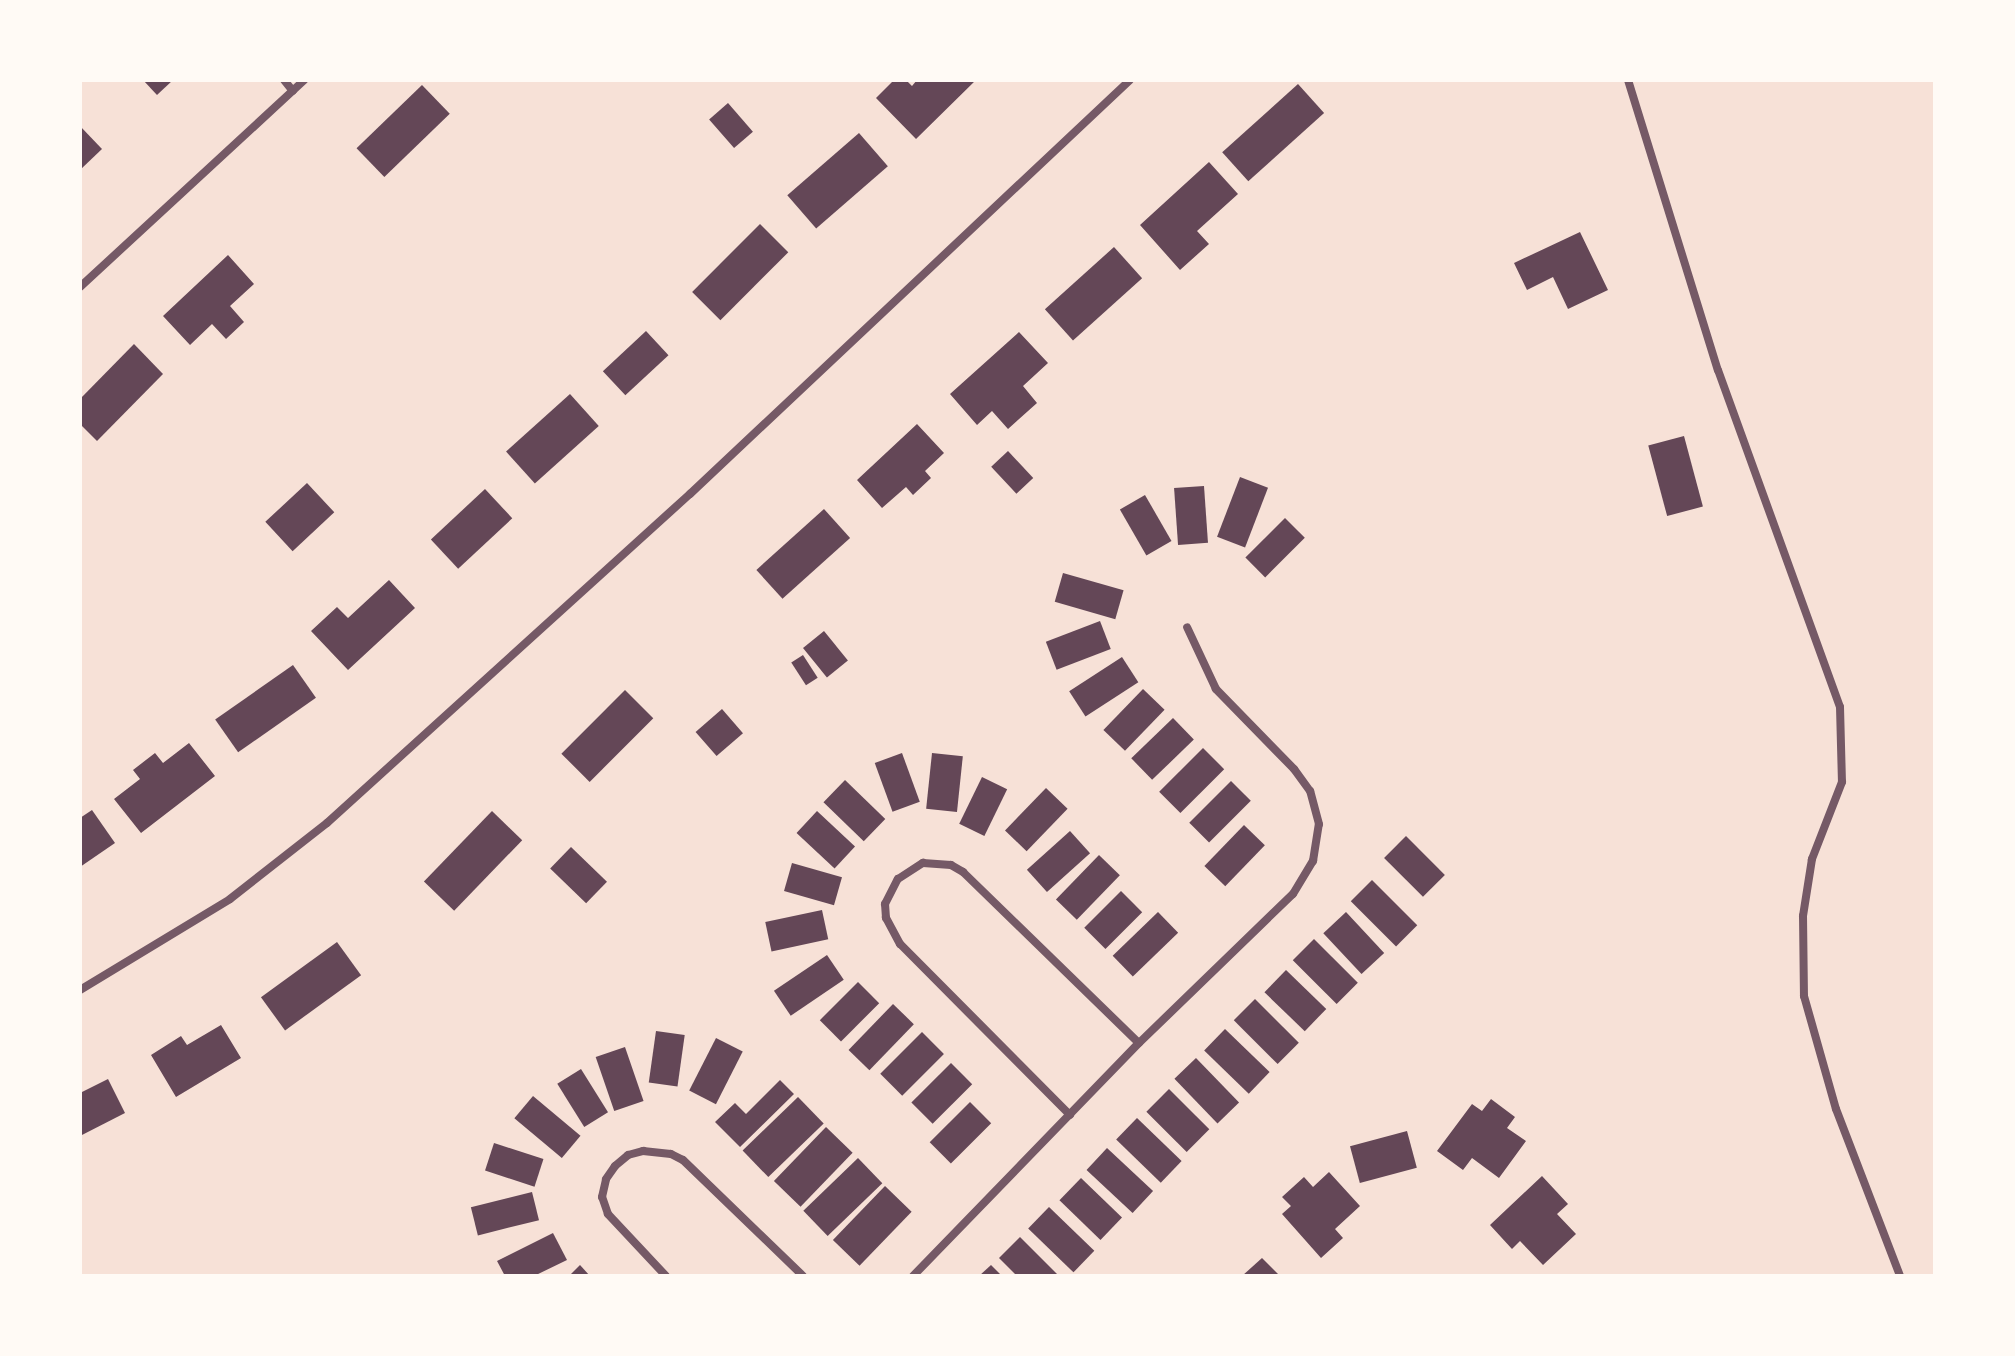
<!DOCTYPE html>
<html>
<head>
<meta charset="utf-8">
<style>
  body { margin:0 }
  #map { position:relative; width:2015px; height:1356px; overflow:hidden; background:#f7e1d7; font-family:Karla,sans-serif }
  div>[style] { position:absolute }
  [style*='--x'] { left:calc(var(--x)*1px); top:calc(var(--y)*1px); width:calc(var(--w)*1px); rotate:calc(var(--a)*1deg) }
  .building>* { inset:0; background:#644757; transform-origin:0 0 }
  .minor>* { height:8px; margin:-4px; padding:0 4px; transform-origin:4px; border-radius:4px; background:#755966 }
  span { translate:-50% -50%; white-space:nowrap; text-align:center; line-height:1.15; -webkit-text-stroke:7px #fffaf5; paint-order:stroke }
  .frame { position:absolute; inset:0; border:82px solid #fffaf5; pointer-events:none }
</style>
</head>
<body>
<div id="map">
  <div class="building">
    <i style="clip-path:polygon(143px 80px,173px 80px,157px 95px)"></i>
    <i style="clip-path:polygon(894px 80px,906px 80px,912px 86px,917px 80px,976px 80px,916px 139px,876px 98px)"></i>
    <i style="left:1298px;top:84px;width:39px;height:102px;rotate:48deg"></i>
    <i style="left:422px;top:85px;width:40px;height:91px;rotate:46deg"></i>
    <i style="left:728px;top:103px;width:38px;height:25px;rotate:49deg"></i>
    <i style="clip-path:polygon(80px 126px,102px 149px,80px 170px)"></i>
    <i style="left:859px;top:133px;width:44px;height:95px;rotate:49deg"></i>
    <i style="clip-path:polygon(1209px 162px,1238px 194px,1197px 231px,1209px 244px,1180px 270px,1140px 225px)"></i>
    <i style="left:760px;top:224px;width:40px;height:96px;rotate:45deg"></i>
    <i style="clip-path:polygon(1580px 232px,1608px 290px,1568px 309px,1553px 277px,1527px 290px,1514px 263px)"></i>
    <i style="left:1114px;top:247px;width:42px;height:93px;rotate:48deg"></i>
    <i style="clip-path:polygon(228px 255px,254px 284px,230px 306px,244px 322px,226px 339px,212px 324px,190px 345px,163px 316px)"></i>
    <i style="left:646px;top:331px;width:33px;height:59px;rotate:47deg"></i>
    <i style="clip-path:polygon(1019px 332px,1048px 363px,1023px 386px,1037px 403px,1008px 429px,992px 411px,977px 425px,950px 394px)"></i>
    <i style="clip-path:polygon(134px 344px,163px 374px,97px 441px,80px 424px,80px 399px)"></i>
    <i style="left:570px;top:394px;width:43px;height:86px;rotate:48deg"></i>
    <i style="clip-path:polygon(917px 424px,944px 453px,925px 471px,931px 478px,913px 495px,906px 487px,882px 508px,857px 480px)"></i>
    <i style="left:1684px;top:436px;width:73px;height:37px;rotate:75deg"></i>
    <i style="left:1008px;top:451px;width:37px;height:23px;rotate:47deg"></i>
    <i style="left:1240px;top:477px;width:30px;height:64px;rotate:21deg"></i>
    <i style="left:307px;top:483px;width:40px;height:57px;rotate:47deg"></i>
    <i style="left:1204px;top:486px;width:57px;height:30px;rotate:86deg"></i>
    <i style="left:485px;top:489px;width:40px;height:74px;rotate:47deg"></i>
    <i style="left:1145px;top:495px;width:53px;height:29px;rotate:60deg"></i>
    <i style="left:824px;top:509px;width:39px;height:91px;rotate:48deg"></i>
    <i style="left:1285px;top:518px;width:28px;height:56px;rotate:45deg"></i>
    <i style="left:1063px;top:573px;width:63px;height:30px;rotate:16deg"></i>
    <i style="clip-path:polygon(389px 580px,415px 608px,348px 670px,311px 631px,337px 607px,348px 618px)"></i>
    <i style="left:1100px;top:621px;width:30px;height:58px;rotate:69deg"></i>
    <i style="left:824px;top:631px;width:38px;height:27px;rotate:51deg"></i>
    <i style="left:803px;top:655px;width:27px;height:14px;rotate:57deg"></i>
    <i style="left:1122px;top:657px;width:30px;height:63px;rotate:57deg"></i>
    <i style="left:293px;top:665px;width:40px;height:95px;rotate:55deg"></i>
    <i style="left:1143px;top:689px;width:30px;height:57px;rotate:44deg"></i>
    <i style="left:625px;top:690px;width:40px;height:90px;rotate:45deg"></i>
    <i style="left:722px;top:709px;width:32px;height:35px;rotate:49deg"></i>
    <i style="left:1173px;top:718px;width:30px;height:58px;rotate:46deg"></i>
    <i style="clip-path:polygon(189px 743px,215px 776px,141px 833px,114px 799px,140px 779px,133px 770px,155px 753px,163px 763px)"></i>
    <i style="left:1203px;top:748px;width:30px;height:62px;rotate:45deg"></i>
    <i style="left:902px;top:753px;width:52px;height:29px;rotate:70deg"></i>
    <i style="left:932px;top:753px;width:31px;height:56px;rotate:6deg"></i>
    <i style="left:982px;top:777px;width:28px;height:52px;rotate:26deg"></i>
    <i style="left:845px;top:780px;width:56px;height:31px;rotate:44deg"></i>
    <i style="left:1231px;top:781px;width:28px;height:59px;rotate:45deg"></i>
    <i style="left:1046px;top:788px;width:30px;height:59px;rotate:44deg"></i>
    <i style="clip-path:polygon(92px 810px,115px 843px,80px 867px,80px 818px)"></i>
    <i style="left:492px;top:811px;width:42px;height:98px;rotate:44deg"></i>
    <i style="left:817px;top:811px;width:52px;height:30px;rotate:43deg"></i>
    <i style="left:1244px;top:825px;width:29px;height:57px;rotate:44deg"></i>
    <i style="left:1070px;top:831px;width:30px;height:58px;rotate:48deg"></i>
    <i style="left:1406px;top:836px;width:55px;height:31px;rotate:45deg"></i>
    <i style="left:571px;top:847px;width:50px;height:30px;rotate:44deg"></i>
    <i style="left:1099px;top:855px;width:29px;height:62px;rotate:44deg"></i>
    <i style="left:792px;top:863px;width:52px;height:29px;rotate:16deg"></i>
    <i style="left:1372px;top:880px;width:64px;height:30px;rotate:45deg"></i>
    <i style="left:1121px;top:891px;width:30px;height:52px;rotate:45deg"></i>
    <i style="left:822px;top:910px;width:30px;height:58px;rotate:78deg"></i>
    <i style="left:1158px;top:912px;width:29px;height:63px;rotate:46deg"></i>
    <i style="left:1346px;top:912px;width:56px;height:31px;rotate:47deg"></i>
    <i style="left:1314px;top:939px;width:62px;height:30px;rotate:45deg"></i>
    <i style="left:337px;top:942px;width:41px;height:94px;rotate:54deg"></i>
    <i style="left:827px;top:955px;width:30px;height:64px;rotate:56deg"></i>
    <i style="left:1286px;top:970px;width:56px;height:31px;rotate:44deg"></i>
    <i style="left:858px;top:982px;width:30px;height:54px;rotate:45deg"></i>
    <i style="left:1255px;top:999px;width:62px;height:30px;rotate:45deg"></i>
    <i style="left:893px;top:1004px;width:29px;height:64px;rotate:44deg"></i>
    <i style="clip-path:polygon(221px 1025px,241px 1058px,176px 1097px,151px 1055px,181px 1036px,187px 1045px)"></i>
    <i style="left:1225px;top:1029px;width:62px;height:30px;rotate:44deg"></i>
    <i style="left:656px;top:1031px;width:29px;height:52px;rotate:8deg"></i>
    <i style="left:922px;top:1032px;width:31px;height:59px;rotate:45deg"></i>
    <i style="left:716px;top:1038px;width:30px;height:59px;rotate:27deg"></i>
    <i style="left:625px;top:1047px;width:57px;height:31px;rotate:71deg"></i>
    <i style="left:1196px;top:1058px;width:62px;height:30px;rotate:46deg"></i>
    <i style="left:951px;top:1063px;width:30px;height:56px;rotate:45deg"></i>
    <i style="left:581px;top:1069px;width:51px;height:28px;rotate:58deg"></i>
    <i style="clip-path:polygon(108px 1079px,125px 1113px,80px 1136px,80px 1093px)"></i>
    <i style="clip-path:polygon(780px 1080px,794px 1094px,740px 1147px,715px 1122px,735px 1103px,746px 1114px)"></i>
    <i style="left:1169px;top:1089px;width:57px;height:32px;rotate:45deg"></i>
    <i style="left:533px;top:1096px;width:62px;height:29px;rotate:40deg"></i>
    <i style="left:798px;top:1097px;width:37px;height:77px;rotate:46deg"></i>
    <i style="clip-path:polygon(1491px 1099px,1515px 1117px,1507px 1128px,1526px 1141px,1499px 1178px,1472px 1158px,1463px 1170px,1437px 1151px,1472px 1104px,1482px 1111px)"></i>
    <i style="left:970px;top:1102px;width:30px;height:57px;rotate:45deg"></i>
    <i style="left:1137px;top:1118px;width:62px;height:30px;rotate:44deg"></i>
    <i style="left:826px;top:1127px;width:37px;height:75px;rotate:44deg"></i>
    <i style="left:1407px;top:1131px;width:38px;height:59px;rotate:75deg"></i>
    <i style="left:494px;top:1143px;width:52px;height:29px;rotate:18deg"></i>
    <i style="left:1107px;top:1148px;width:63px;height:30px;rotate:43deg"></i>
    <i style="left:858px;top:1158px;width:35px;height:76px;rotate:46deg"></i>
    <i style="clip-path:polygon(1329px 1172px,1360px 1206px,1335px 1229px,1343px 1238px,1321px 1258px,1282px 1214px,1291px 1206px,1282px 1197px,1304px 1177px,1313px 1187px)"></i>
    <i style="clip-path:polygon(1542px 1176px,1568px 1204px,1557px 1214px,1576px 1234px,1543px 1265px,1520px 1241px,1512px 1249px,1490px 1225px)"></i>
    <i style="left:1081px;top:1178px;width:57px;height:31px;rotate:44deg"></i>
    <i style="left:885px;top:1186px;width:37px;height:75px;rotate:44deg"></i>
    <i style="left:532px;top:1192px;width:29px;height:63px;rotate:76deg"></i>
    <i style="left:1049px;top:1207px;width:63px;height:30px;rotate:44deg"></i>
    <i style="clip-path:polygon(553px 1233px,567px 1260px,534px 1276px,505px 1276px,497px 1261px)"></i>
    <i style="clip-path:polygon(1020px 1237px,1059px 1276px,1017px 1276px,999px 1258px)"></i>
    <i style="clip-path:polygon(1262px 1258px,1280px 1276px,1242px 1276px)"></i>
    <i style="clip-path:polygon(580px 1265px,590px 1276px,569px 1276px)"></i>
    <i style="clip-path:polygon(991px 1265px,1002px 1276px,979px 1276px)"></i>
  </div>
  <div class="minor">
    <i style="--x:284;--y:80;--w:14;--a:51"></i>
    <i style="--x:1628;--y:80;--w:304;--a:72.8"></i>
    <i style="--x:1718;--y:370;--w:358;--a:70.1"></i>
    <i style="--x:1840;--y:707;--w:75;--a:88.5"></i>
    <i style="--x:1842;--y:782;--w:83;--a:111.3"></i>
    <i style="--x:1812;--y:859;--w:58;--a:99"></i>
    <i style="--x:1803;--y:916;--w:80;--a:89.3"></i>
    <i style="--x:1804;--y:996;--w:117;--a:74.2"></i>
    <i style="--x:1836;--y:1109;--w:179;--a:69"></i>
    <i style="--x:80;--y:287;--w:305;--a:-42.7"></i>
    <i style="--x:80;--y:990;--w:175;--a:-31.2"></i>
    <i style="--x:230;--y:899;--w:123;--a:-38.1"></i>
    <i style="--x:327;--y:823;--w:490;--a:-42.2"></i>
    <i style="--x:690;--y:494;--w:604;--a:-43.26"></i>
    <i style="--x:1070;--y:1115;--w:241;--a:-134.8"></i>
    <i style="--x:900;--y:944;--w:30;--a:-118"></i>
    <i style="--x:886;--y:918;--w:14;--a:-94"></i>
    <i style="--x:885;--y:904;--w:28;--a:-63"></i>
    <i style="--x:898;--y:879;--w:30;--a:-33"></i>
    <i style="--x:923;--y:863;--w:28;--a:4"></i>
    <i style="--x:951;--y:865;--w:14;--a:30"></i>
    <i style="--x:963;--y:872;--w:245;--a:44.2"></i>
    <i style="--x:666;--y:1276;--w:85;--a:-133.1"></i>
    <i style="--x:608;--y:1214;--w:18;--a:-109"></i>
    <i style="--x:602;--y:1197;--w:18;--a:-77"></i>
    <i style="--x:606;--y:1179;--w:16;--a:-55"></i>
    <i style="--x:615;--y:1166;--w:17;--a:-40"></i>
    <i style="--x:628;--y:1155;--w:16;--a:-15"></i>
    <i style="--x:643;--y:1151;--w:28;--a:6"></i>
    <i style="--x:671;--y:1154;--w:13;--a:27"></i>
    <i style="--x:683;--y:1160;--w:167;--a:44"></i>
    <i style="--x:913;--y:1276;--w:325;--a:-45.9"></i>
    <i style="--x:1139;--y:1043;--w:214;--a:-44.1"></i>
    <i style="--x:1293;--y:894;--w:39;--a:-59"></i>
    <i style="--x:1313;--y:861;--w:37;--a:-81"></i>
    <i style="--x:1319;--y:824;--w:34;--a:-105"></i>
    <i style="--x:1310;--y:791;--w:27;--a:-126"></i>
    <i style="--x:1294;--y:769;--w:112;--a:-134.3"></i>
    <i style="--x:1216;--y:689;--w:68;--a:-115.1"></i>
  </div>
  <div class="frame"></div>
</div>
</body>
</html>
